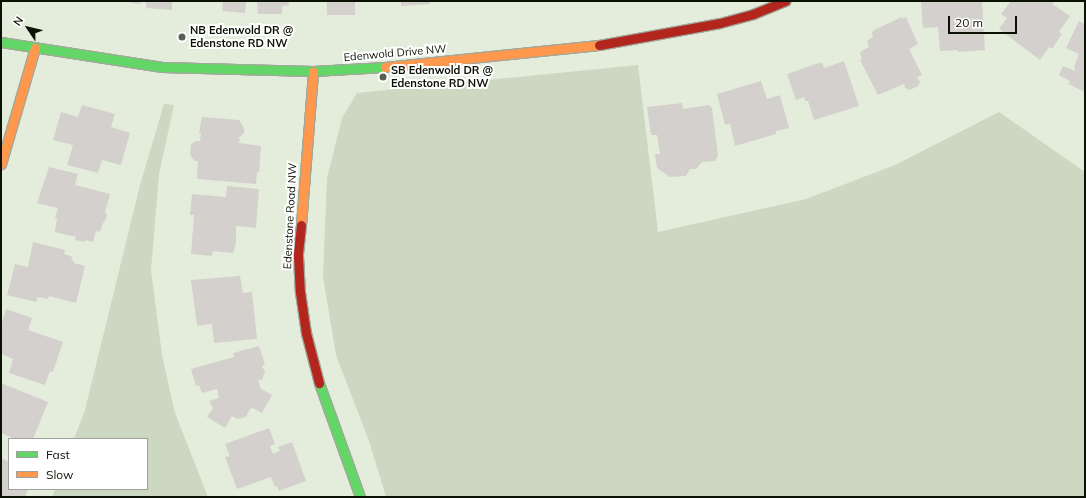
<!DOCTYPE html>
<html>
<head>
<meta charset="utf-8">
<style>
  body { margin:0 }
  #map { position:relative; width:1086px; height:498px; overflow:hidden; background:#e4eddb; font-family:Mulish,sans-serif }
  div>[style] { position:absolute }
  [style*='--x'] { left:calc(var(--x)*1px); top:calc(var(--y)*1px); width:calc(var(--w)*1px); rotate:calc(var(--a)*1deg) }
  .green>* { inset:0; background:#ccd8c1 }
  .building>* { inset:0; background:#d3d0cd; transform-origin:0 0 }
  .roads { filter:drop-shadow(1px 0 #a1a89a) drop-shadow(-1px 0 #a1a89a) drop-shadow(0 1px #a1a89a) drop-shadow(0 -1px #a1a89a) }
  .fast>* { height:9px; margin:-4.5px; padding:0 4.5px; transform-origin:4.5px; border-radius:4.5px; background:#63d668 }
  .slow>* { height:9px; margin:-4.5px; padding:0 4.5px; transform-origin:4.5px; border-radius:4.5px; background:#ff974d }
  .jam>* { height:9px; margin:-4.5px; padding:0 4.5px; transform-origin:4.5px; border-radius:4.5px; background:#b3261e }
  .dots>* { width:11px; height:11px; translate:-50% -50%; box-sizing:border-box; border:2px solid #fff; border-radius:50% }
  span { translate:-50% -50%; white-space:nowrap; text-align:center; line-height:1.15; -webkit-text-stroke:4px #fff; paint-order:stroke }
  .poi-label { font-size:11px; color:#0c1106; font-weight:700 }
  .left { translate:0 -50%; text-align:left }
  .street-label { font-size:11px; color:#0c1106 }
  .frame { position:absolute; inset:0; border:2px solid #0c1106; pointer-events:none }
  .legend { position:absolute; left:8px; top:438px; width:140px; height:52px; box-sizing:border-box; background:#fff; border:1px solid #9ea09b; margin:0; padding:5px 7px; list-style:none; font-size:12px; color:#0c1106 }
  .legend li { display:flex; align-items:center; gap:8px; height:20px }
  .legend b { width:20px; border:1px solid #9ea09b }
  .north { position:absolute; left:8px; top:8px; width:40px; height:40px; -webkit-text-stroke:3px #fff; paint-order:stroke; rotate:305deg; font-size:11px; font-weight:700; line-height:16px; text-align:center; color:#0c1106 }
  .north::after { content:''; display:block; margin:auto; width:14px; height:18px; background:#0c1106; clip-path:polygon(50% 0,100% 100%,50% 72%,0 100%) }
  .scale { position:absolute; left:948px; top:16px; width:69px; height:18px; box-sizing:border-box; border:2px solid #0c1106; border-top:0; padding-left:5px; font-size:12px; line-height:14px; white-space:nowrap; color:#0c1106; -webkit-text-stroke:3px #fff; paint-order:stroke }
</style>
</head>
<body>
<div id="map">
  <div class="green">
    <i style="clip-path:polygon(638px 65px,658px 232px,806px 199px,895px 165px,999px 112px,1085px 172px,1085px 497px,386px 497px,369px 441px,336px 355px,323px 277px,327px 178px,342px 118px,357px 93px)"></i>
    <i style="clip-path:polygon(164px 104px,174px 105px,159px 174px,151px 270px,162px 355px,175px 413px,208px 497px,52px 497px,55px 489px,147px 489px,147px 439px,74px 439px,85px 410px,140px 185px)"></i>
  </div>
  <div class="building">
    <i style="clip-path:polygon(120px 1px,141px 1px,140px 4px)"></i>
    <i style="clip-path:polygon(146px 1px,172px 1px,172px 10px,146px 8px)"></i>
    <i style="clip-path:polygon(223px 1px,246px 1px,245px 13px,222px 11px)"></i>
    <i style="clip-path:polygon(257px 1px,288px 1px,289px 5px,282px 6px,282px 14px,258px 14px)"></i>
    <i style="left:327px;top:1px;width:28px;height:14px"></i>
    <i style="clip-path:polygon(401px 1px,430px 1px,430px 4px,401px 6px)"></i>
    <i style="clip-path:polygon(921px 1px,982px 1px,985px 50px,958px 52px,958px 50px,940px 51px,938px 27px,923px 28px)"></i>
    <i style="clip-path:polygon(1011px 1px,1054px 1px,1052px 4px,1070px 16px,1059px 32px,1062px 34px,1052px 49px,1049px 47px,1040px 60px,999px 29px,1007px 18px,1001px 14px)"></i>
    <i style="clip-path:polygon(902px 17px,903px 19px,906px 17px,918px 44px,909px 49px,922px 75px,917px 77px,920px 82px,918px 86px,910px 90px,905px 88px,904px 84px,878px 95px,860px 60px,862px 59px,860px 52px,869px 47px,867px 41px,873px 37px,872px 33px,874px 30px)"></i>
    <i style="clip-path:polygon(1079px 21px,1085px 24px,1085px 92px,1068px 84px,1070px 81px,1059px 75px,1063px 66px,1075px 71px,1075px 69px,1074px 67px,1079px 54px,1066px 48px)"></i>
    <i style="clip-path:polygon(844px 61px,859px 106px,814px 120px,808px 101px,805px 101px,804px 97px,796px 100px,787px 74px,822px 62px,824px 68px)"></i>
    <i style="clip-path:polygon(761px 81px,767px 99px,780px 95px,789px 128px,776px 131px,776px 134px,735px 146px,730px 124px,725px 125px,717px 94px)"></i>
    <i style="clip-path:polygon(682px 103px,683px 109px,709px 105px,712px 108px,718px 156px,715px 161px,702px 162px,696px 169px,690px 169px,686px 176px,670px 177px,657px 168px,655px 154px,660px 154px,657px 135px,651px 135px,647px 107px)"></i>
    <i style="clip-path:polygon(82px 105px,115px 114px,111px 127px,130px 133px,121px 165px,102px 160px,98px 173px,67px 165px,73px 145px,53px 140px,61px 112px,78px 117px)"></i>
    <i style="clip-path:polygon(202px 117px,239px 120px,244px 128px,244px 133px,238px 139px,240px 139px,239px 143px,261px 146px,259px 172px,257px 172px,256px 184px,197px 179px,198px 161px,195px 161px,190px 155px,191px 144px,196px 141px,200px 141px,201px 133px,199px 133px)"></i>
    <i style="clip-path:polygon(49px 167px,78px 174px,75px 185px,110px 194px,105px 212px,107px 215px,105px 221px,103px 223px,100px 232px,96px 231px,93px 242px,85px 240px,85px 242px,75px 240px,76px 237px,55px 232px,57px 218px,55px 218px,58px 208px,37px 203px)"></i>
    <i style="clip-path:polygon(227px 186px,259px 189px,256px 228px,236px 226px,236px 243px,233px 253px,213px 251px,212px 256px,191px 254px,194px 215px,190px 215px,192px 194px,226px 197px)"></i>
    <i style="clip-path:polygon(33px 242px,65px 250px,64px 254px,71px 256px,74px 263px,85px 266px,76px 303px,49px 296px,48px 299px,38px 297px,36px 302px,7px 295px,15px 264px,28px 267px)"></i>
    <i style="clip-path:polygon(240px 276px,243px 293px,252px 292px,257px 339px,214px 343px,212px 324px,197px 326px,191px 280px)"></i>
    <i style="clip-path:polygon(6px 309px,32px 318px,28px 330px,63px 342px,53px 372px,50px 371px,45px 385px,9px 373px,13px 359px,1px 354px,1px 325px)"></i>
    <i style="clip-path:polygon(259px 346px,265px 364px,262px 366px,265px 372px,262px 380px,258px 380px,261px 389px,272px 395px,262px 413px,253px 408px,250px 409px,246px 417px,237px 419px,232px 416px,225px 428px,207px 417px,213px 408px,209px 401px,219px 398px,217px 389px,202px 393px,199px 385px,196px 386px,191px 369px,234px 357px,233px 353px)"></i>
    <i style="clip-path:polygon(1px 383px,48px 402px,33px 439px,15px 439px,1px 433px)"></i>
    <i style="clip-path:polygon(269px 428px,275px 444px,270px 446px,273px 454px,280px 451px,278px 447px,292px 442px,306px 481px,279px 491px,277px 486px,275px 487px,271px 477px,237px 489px,225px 457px,230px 456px,225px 444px)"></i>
    <i style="clip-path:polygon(1px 458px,9px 462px,9px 489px,28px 489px,25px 497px,1px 497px)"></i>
  </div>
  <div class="roads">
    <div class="fast">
      <i style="--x:1;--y:42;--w:163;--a:8.8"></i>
      <i style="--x:162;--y:67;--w:151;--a:1.5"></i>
      <i style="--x:313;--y:71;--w:72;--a:-3.2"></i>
      <i style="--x:319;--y:383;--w:121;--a:70.2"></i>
    </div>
    <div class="slow">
      <i style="--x:385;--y:67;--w:215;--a:-5.9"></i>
      <i style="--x:1;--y:164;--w:121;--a:-73.7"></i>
      <i style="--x:301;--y:225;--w:154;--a:-85.5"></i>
    </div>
    <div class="jam">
      <i style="--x:599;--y:45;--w:123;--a:-10.3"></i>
      <i style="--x:720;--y:23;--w:34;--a:-15"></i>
      <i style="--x:753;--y:14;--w:35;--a:-22"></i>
      <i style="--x:301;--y:225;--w:31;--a:96"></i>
      <i style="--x:298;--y:256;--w:36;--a:87"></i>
      <i style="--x:300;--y:292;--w:41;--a:81.7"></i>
      <i style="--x:306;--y:333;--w:52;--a:75.4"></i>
    </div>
  </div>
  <div class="dots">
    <i style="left:182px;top:37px;background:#585e51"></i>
    <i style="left:383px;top:77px;background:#585e51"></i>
  </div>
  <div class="poi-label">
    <span class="left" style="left:190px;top:37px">NB Edenwold DR @<br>Edenstone RD NW</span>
    <span class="left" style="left:391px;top:77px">SB Edenwold DR @<br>Edenstone RD NW</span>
  </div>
  <div class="street-label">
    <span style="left:395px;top:53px;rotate:-5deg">Edenwold Drive NW</span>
    <span style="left:290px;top:216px;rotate:-87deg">Edenstone Road NW</span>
  </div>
  <div class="frame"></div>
  <ul class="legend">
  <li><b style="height:5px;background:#63d668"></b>Fast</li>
  <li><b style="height:5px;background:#ff974d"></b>Slow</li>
  </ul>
  <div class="north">N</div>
  <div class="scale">20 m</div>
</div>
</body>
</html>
